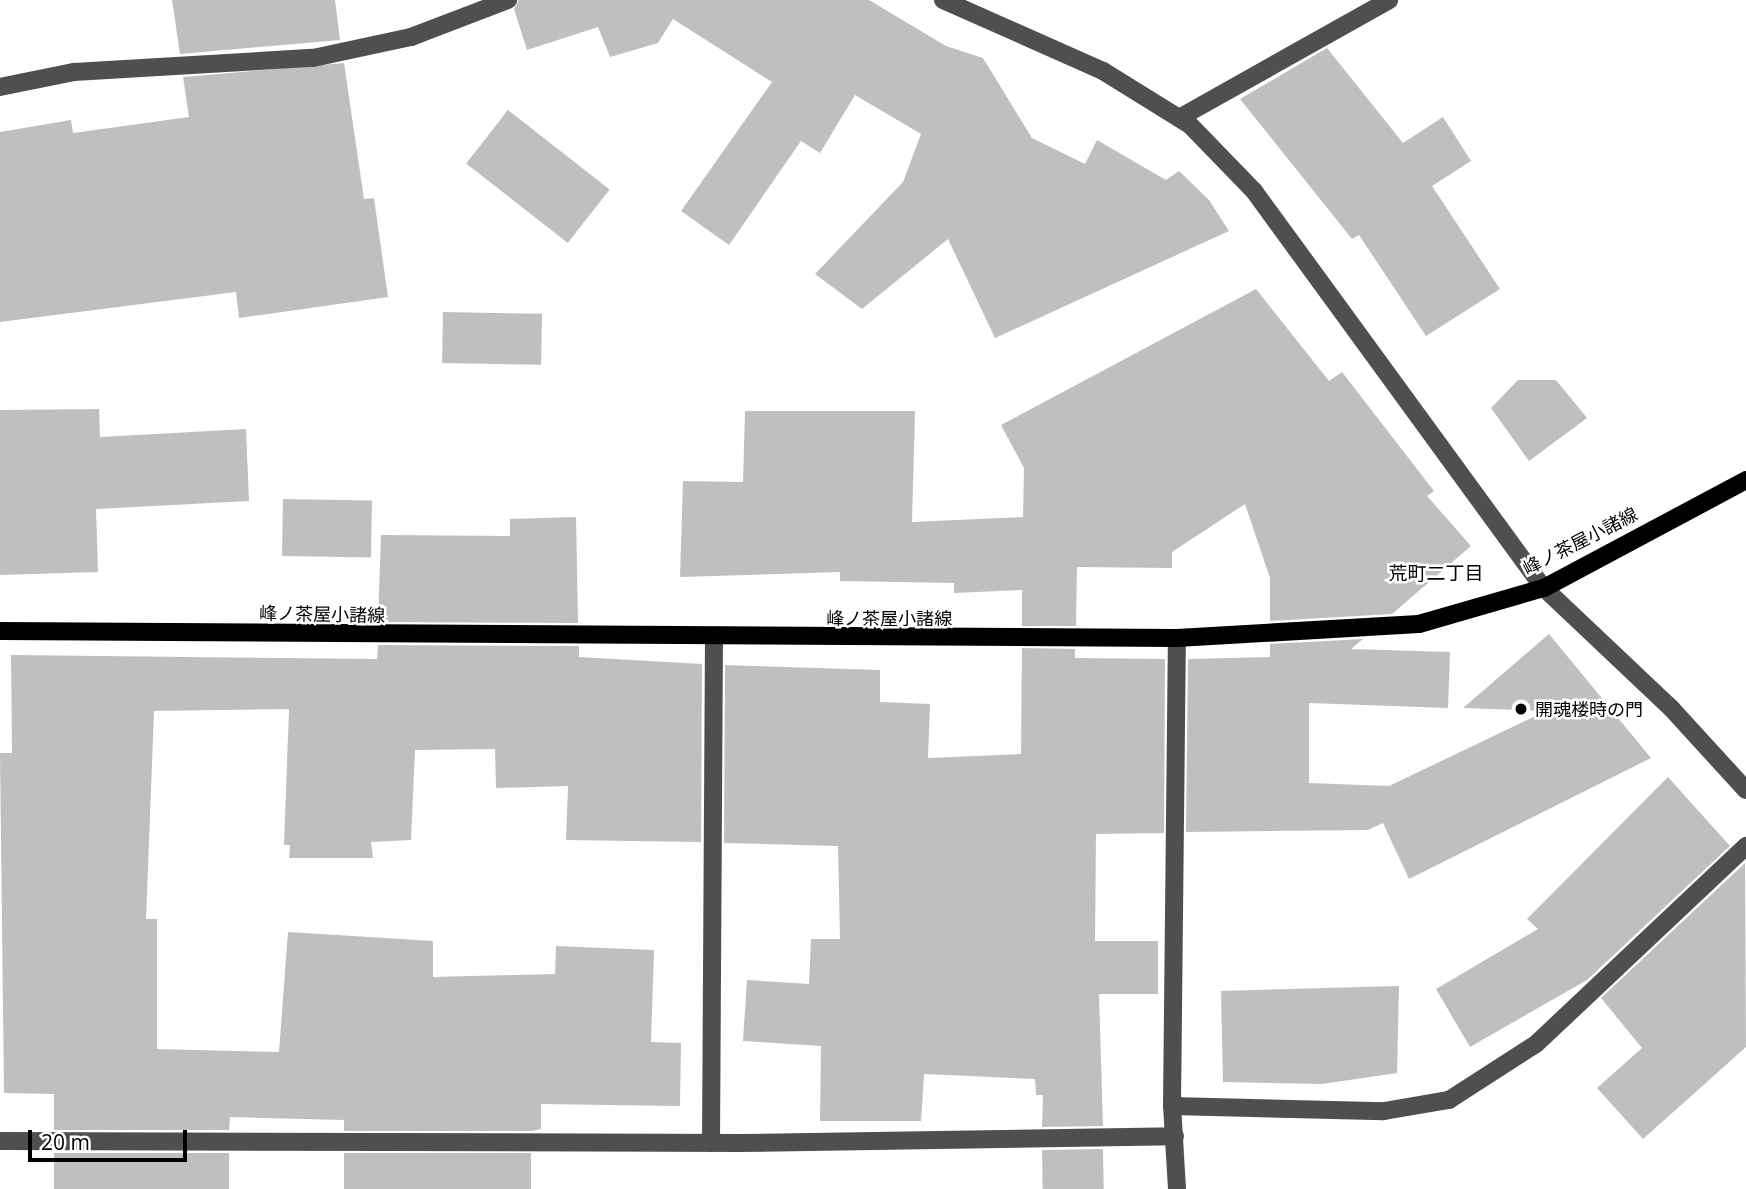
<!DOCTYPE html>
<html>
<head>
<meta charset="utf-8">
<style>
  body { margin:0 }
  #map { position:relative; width:1746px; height:1189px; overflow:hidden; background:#fff; font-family:"Open Sans","Noto Sans JP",sans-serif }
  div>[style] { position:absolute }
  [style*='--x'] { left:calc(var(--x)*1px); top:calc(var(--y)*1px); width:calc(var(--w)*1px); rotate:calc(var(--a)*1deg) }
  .building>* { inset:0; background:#bfbfbf; transform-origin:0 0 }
  .minor>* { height:18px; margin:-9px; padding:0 9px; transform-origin:9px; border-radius:9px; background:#4f4f4f }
  .major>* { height:18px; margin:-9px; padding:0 9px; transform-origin:9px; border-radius:9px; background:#000 }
  .dots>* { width:19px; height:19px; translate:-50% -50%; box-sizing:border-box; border:4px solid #fff; border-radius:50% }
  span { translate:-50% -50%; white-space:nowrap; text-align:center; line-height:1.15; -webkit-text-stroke:5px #fff; paint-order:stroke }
  .street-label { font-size:18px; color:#000 }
  .poi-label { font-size:18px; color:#000 }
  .left { translate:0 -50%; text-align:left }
  .neighbourhood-label { font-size:19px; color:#000 }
  .scale { position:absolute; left:28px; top:1130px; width:159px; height:32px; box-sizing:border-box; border:4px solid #000; border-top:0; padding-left:9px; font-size:21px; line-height:24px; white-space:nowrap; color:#000; -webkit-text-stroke:5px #fff; paint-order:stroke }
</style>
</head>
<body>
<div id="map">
  <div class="building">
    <i style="clip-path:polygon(172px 0,335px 0,340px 40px,180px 54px)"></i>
    <i style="clip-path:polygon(519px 0,869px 0,946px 46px,983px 58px,1032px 138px,1085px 164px,1097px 140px,1166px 180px,1179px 171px,1209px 200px,1229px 231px,995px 338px,948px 239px,862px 309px,815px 274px,903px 182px,921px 134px,855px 95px,820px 153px,801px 141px,729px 245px,681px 211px,772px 82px,673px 19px,658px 43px,610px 57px,598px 27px,527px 50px,514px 9px)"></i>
    <i style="clip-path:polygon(1327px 48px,1403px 143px,1443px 117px,1471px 161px,1432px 186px,1500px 289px,1426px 336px,1359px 235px,1352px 239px,1240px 99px)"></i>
    <i style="clip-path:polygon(344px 63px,364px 199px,374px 198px,388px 297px,239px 318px,236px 292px,0 322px,0 132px,71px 120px,73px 133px,189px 117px,183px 77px)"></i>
    <i style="left:508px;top:110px;width:129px;height:68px;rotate:38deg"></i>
    <i style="clip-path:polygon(1256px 289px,1329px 381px,1342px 372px,1434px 491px,1427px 496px,1471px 546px,1392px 614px,1270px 621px,1270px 578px,1245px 504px,1172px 552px,1172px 568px,1077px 567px,1076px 626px,1022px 626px,1022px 590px,954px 593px,954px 583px,840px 581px,840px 572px,680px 577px,683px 481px,743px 482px,745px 411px,915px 411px,912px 522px,1023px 517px,1024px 468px,1001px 425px)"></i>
    <i style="left:443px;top:312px;width:99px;height:51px;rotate:1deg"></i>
    <i style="clip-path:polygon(1518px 380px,1556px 380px,1587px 418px,1529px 461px,1491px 408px)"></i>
    <i style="clip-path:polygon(99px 409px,100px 437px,246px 429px,249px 501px,96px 509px,98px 572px,0 575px,0 410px)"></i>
    <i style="left:283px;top:499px;width:89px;height:57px;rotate:1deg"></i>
    <i style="clip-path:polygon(576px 517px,578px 623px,378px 622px,381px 535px,510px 536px,510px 519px)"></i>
    <i style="clip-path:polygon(1549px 634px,1651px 758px,1409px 879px,1383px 823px,1368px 830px,1186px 832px,1188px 659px,1270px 657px,1270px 644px,1363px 639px,1351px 649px,1450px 652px,1448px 708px,1309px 703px,1309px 783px,1389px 786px,1546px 711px,1463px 708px)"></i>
    <i style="clip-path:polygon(378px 645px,579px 646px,579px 657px,702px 664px,701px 842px,566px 840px,568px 786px,496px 788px,495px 749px,415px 750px,411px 840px,371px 842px,373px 858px,289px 858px,290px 845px,284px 845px,289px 709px,154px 711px,146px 919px,157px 919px,157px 1049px,279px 1052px,288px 932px,433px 941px,433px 977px,555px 974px,556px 946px,654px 950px,651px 1042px,681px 1043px,680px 1106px,541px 1104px,541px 1129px,532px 1131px,344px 1131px,344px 1120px,230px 1117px,229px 1130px,54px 1130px,54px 1094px,4px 1093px,0 753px,12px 753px,11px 655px,377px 659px)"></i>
    <i style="clip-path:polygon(1022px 648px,1075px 649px,1075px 658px,1165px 659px,1164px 833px,1096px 834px,1095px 941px,1158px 941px,1158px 994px,1099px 994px,1103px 1126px,1042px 1127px,1043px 1095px,1036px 1095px,1035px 1079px,924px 1074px,921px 1121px,820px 1121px,821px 1046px,743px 1041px,747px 980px,809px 984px,811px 939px,840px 939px,838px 846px,724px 843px,725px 665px,880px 670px,880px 702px,930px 704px,928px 758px,1021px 754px)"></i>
    <i style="clip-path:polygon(1668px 777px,1730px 846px,1587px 980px,1470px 1047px,1436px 989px,1538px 929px,1527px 919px)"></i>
    <i style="clip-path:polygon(1745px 863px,1746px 1047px,1643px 1139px,1597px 1088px,1642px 1048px,1601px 998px)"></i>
    <i style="clip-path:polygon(1399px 986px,1397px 1073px,1322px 1084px,1223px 1082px,1221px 991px)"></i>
    <i style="left:1103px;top:1149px;width:40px;height:61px;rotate:89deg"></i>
    <i style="left:54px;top:1153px;width:175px;height:36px"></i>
    <i style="left:344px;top:1153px;width:187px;height:36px"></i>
  </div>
  <div class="minor">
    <i style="--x:943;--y:0;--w:175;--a:23.9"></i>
    <i style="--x:1103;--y:71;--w:102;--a:31.8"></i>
    <i style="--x:1190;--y:125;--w:92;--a:45.9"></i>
    <i style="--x:1254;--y:191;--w:492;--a:53.9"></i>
    <i style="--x:1544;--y:588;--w:175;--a:43.4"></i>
    <i style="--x:1671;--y:708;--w:111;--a:47.6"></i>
    <i style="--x:0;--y:87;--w:76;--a:-11.5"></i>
    <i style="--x:74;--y:72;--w:239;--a:-3.4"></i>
    <i style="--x:313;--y:58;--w:100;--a:-12.1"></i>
    <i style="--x:411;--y:37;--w:104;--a:-20.9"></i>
    <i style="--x:1179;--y:118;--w:241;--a:-29.3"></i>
    <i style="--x:1172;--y:1106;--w:212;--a:1.4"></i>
    <i style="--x:1384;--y:1111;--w:66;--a:-9.6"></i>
    <i style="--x:1449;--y:1100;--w:103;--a:-32.8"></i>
    <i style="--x:1536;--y:1044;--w:289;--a:-43.3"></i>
    <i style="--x:0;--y:1141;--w:741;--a:0.15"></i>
    <i style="--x:741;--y:1143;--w:434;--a:-0.9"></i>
    <i style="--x:711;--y:1143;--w:503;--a:-89.66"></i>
    <i style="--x:1177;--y:1189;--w:83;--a:-93.4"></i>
    <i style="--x:1172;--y:1106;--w:468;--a:-89.4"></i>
  </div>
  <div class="major">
    <i style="--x:0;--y:631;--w:1177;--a:0.34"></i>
    <i style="--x:1177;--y:638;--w:242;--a:-3.3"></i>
    <i style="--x:1419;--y:624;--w:130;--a:-16.1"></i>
    <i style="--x:1544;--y:588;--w:229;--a:-28.1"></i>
  </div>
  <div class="dots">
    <i style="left:1521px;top:709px;background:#000"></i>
  </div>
  <div class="street-label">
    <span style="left:1580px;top:541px;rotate:-27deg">峰ノ茶屋小諸線</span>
    <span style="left:322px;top:614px;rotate:1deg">峰ノ茶屋小諸線</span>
    <span style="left:889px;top:618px">峰ノ茶屋小諸線</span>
  </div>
  <div class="poi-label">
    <span class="left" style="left:1535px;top:709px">開魂楼時の門</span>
  </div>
  <div class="neighbourhood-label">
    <span style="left:1436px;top:574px">荒町二丁目</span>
  </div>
  <div class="scale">20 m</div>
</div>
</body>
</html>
